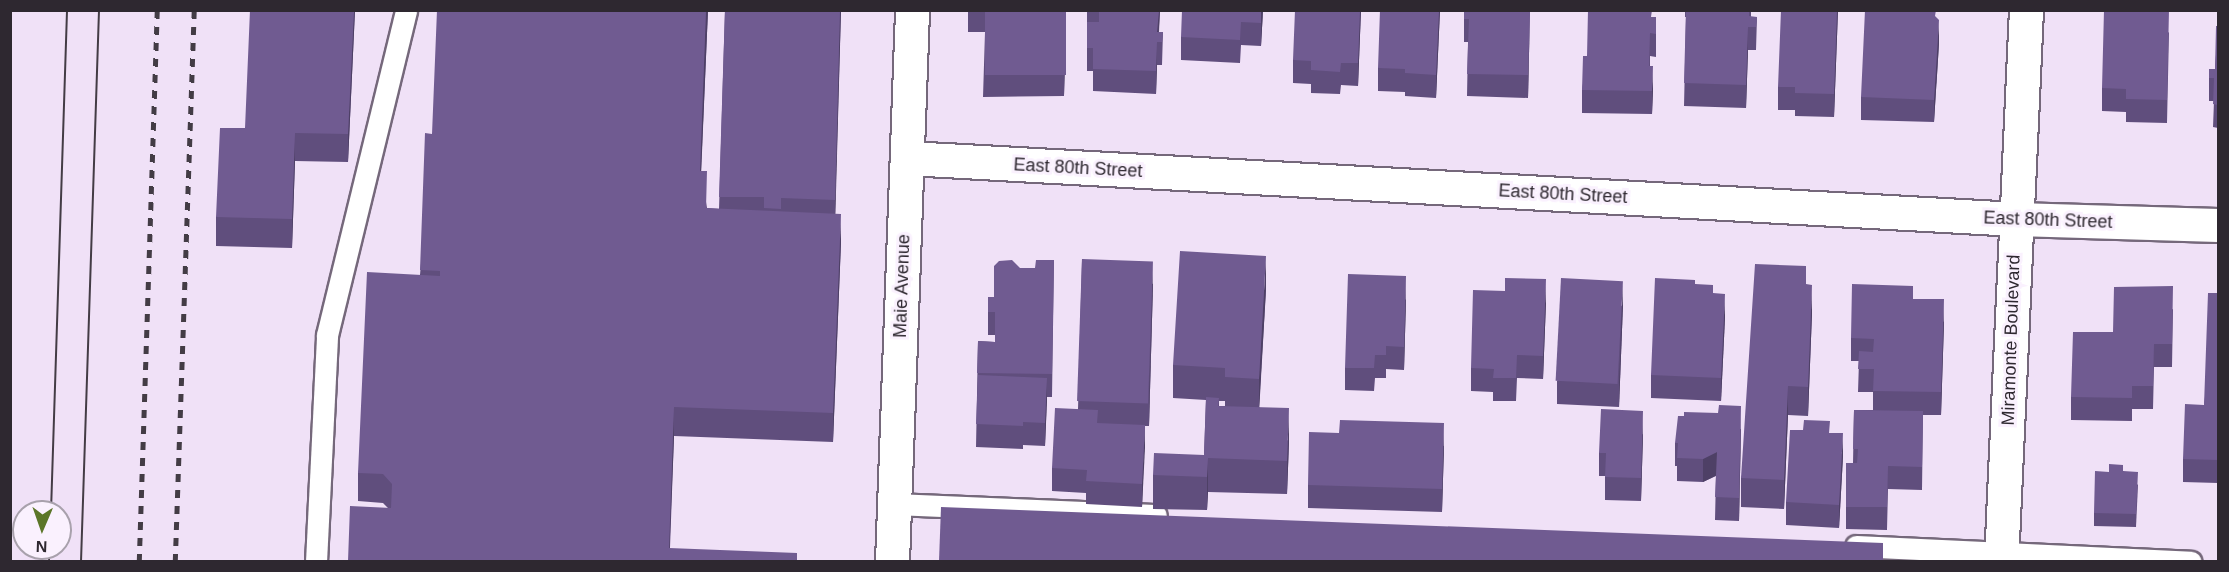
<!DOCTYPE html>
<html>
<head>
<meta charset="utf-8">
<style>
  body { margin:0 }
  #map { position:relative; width:2229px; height:572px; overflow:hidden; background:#f0e1f7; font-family:Arial,sans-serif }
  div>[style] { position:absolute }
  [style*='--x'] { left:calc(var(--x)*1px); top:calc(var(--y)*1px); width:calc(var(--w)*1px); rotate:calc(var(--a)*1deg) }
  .roads { filter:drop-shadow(2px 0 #75687b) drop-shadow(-2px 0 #75687b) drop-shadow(0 2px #75687b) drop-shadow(0 -2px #75687b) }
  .service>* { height:21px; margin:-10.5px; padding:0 10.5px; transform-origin:10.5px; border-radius:10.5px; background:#fff }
  .minor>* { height:33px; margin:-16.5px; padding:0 16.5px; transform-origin:16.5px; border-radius:16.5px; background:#fff }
  .tram>* { height:1.5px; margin:-0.75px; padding:0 0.75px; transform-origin:0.75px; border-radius:0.75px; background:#433c45 }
  .rail>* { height:4.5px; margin-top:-2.25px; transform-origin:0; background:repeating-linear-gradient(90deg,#433c45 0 8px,transparent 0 16px) }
  .wall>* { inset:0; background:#604e7d }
  .shaded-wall>* { inset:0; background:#4e4066 }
  .building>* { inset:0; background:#705b91; transform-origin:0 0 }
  span { translate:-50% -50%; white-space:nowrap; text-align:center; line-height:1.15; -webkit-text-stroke:6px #faf1fe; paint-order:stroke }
  .street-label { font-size:18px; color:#2e2830 }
  .frame { position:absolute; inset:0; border:12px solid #2e2830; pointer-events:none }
  .north { position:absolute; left:12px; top:500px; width:60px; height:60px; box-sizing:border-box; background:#faf1fe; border:2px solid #a8a1ac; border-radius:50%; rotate:182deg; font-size:16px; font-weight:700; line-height:24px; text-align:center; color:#2e2830 }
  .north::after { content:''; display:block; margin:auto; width:21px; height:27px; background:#5c7629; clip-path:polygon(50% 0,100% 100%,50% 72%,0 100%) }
</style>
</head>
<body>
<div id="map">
  <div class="roads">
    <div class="service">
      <i style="--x:893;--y:504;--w:263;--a:2.4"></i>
      <i style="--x:1856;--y:546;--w:335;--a:2.7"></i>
      <i style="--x:316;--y:562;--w:227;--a:-87.2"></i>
      <i style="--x:327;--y:335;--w:334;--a:-76.3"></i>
    </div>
    <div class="minor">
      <i style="--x:908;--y:158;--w:1110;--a:3.15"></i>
      <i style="--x:2016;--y:219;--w:202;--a:1.7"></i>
      <i style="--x:892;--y:562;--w:552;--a:-87.92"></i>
      <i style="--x:2001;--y:562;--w:553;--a:-87.41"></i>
    </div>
  </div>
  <div class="tram">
    <i style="--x:51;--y:512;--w:502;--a:-88.17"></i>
    <i style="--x:49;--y:562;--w:14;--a:-90"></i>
    <i style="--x:81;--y:562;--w:552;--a:-88.13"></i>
  </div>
  <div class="rail">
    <i style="--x:139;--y:562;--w:552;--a:-88.13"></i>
    <i style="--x:175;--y:562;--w:552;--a:-88.03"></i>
  </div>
  <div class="wall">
    <i style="clip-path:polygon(355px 10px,348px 162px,295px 161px,292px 248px,216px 246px,216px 217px)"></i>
    <i style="clip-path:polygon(708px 10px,701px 171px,707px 208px,719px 209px,725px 10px,841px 10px,835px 214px,841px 242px,833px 442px,674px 436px,670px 548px,348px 561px,388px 508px,383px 503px,358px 501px,358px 473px,420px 275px,432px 134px)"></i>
    <i style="clip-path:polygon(968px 10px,1066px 10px,1064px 96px,983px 97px,985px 32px,968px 32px)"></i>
    <i style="clip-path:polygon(1087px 10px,1160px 10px,1159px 32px,1163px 32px,1162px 65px,1157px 65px,1156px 94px,1093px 91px,1093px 71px,1087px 71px)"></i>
    <i style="clip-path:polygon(1263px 10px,1261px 46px,1241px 45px,1240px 63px,1181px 60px,1181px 37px)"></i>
    <i style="clip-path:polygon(1361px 10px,1358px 86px,1341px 85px,1340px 94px,1311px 93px,1311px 84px,1293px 83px,1293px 60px)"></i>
    <i style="clip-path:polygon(1440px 10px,1436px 98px,1405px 96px,1405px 92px,1378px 91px,1378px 68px)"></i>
    <i style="clip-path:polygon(1464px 10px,1530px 10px,1528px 98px,1467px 96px,1468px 42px,1464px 42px)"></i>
    <i style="clip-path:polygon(1685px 10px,1751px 10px,1751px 17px,1757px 17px,1756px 50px,1748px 50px,1746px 108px,1684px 106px,1686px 17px,1685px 17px)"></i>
    <i style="clip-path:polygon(1838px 10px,1834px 117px,1795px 116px,1795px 110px,1778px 110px,1778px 87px)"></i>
    <i style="clip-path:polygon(1653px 17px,1656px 17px,1656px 57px,1650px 56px,1650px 66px,1653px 89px,1652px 114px,1582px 113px,1582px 90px,1587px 56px)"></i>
    <i style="clip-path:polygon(1937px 18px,1939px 43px,1934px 122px,1861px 120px,1861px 97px)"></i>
    <i style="clip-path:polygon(2218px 26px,2218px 128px,2213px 127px,2214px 101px,2209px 101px,2209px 69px,2215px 69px)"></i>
    <i style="clip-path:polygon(2169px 32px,2167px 123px,2126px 122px,2126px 112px,2102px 111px,2102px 88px)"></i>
    <i style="clip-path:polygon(1082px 259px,1153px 284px,1149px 426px,1145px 426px,1142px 507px,1086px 504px,1086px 493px,1052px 491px,1052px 468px,1078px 409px)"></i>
    <i style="clip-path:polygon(1054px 260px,1052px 397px,1047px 397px,1045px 446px,1023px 445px,1023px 449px,976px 447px,978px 341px,995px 342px,995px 335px,988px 335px,988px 297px,994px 297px,1020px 268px,1035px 268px)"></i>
    <i style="clip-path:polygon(1695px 284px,1713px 293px,1725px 317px,1721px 401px,1651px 398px,1651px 375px)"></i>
    <i style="clip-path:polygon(1806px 284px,1812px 313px,1808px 416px,1788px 415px,1784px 509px,1741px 507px,1741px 478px)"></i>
    <i style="clip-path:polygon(evenodd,1266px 289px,1259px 407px,1289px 442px,1287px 494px,1208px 492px,1207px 510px,1153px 509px,1153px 475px,1204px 455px,1206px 400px,1173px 398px,1173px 365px,1266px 289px,1219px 401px,1225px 401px,1225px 406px,1219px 406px,1219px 401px)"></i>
    <i style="clip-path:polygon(2218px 293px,2218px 483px,2183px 482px,2183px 459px,2204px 405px)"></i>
    <i style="clip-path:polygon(1406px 299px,1404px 370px,1386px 369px,1386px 378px,1375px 378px,1374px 391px,1345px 390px,1345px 368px)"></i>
    <i style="clip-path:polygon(1913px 299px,1944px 322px,1941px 415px,1923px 415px,1922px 490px,1888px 489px,1887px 530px,1846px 529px,1846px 463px,1853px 463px,1854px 410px,1873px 410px,1873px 392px,1858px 392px,1859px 361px,1851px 361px,1851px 338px)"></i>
    <i style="clip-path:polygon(1546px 302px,1543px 379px,1517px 378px,1516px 401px,1493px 401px,1493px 392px,1471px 391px,1471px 368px)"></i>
    <i style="clip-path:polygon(1623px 304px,1619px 407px,1557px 404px,1557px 381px)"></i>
    <i style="clip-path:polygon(2173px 309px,2172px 367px,2154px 367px,2153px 409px,2132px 409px,2132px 421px,2071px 420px,2071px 397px,2113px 332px)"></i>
    <i style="clip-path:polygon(1741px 429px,1739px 521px,1715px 520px,1716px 476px,1703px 482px,1677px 481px,1677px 466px,1675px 466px,1675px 443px)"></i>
    <i style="clip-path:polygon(1339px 433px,1444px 446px,1442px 512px,1308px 508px,1308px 485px)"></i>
    <i style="clip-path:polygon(1830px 433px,1843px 456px,1839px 528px,1786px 525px,1786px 502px)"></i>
    <i style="clip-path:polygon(1643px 434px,1641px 501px,1605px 500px,1605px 476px,1599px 476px,1599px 453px)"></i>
    <i style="clip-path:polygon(2123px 471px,2138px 485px,2136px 527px,2094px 526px,2094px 513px)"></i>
  </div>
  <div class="shaded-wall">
    <i style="clip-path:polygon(354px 10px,355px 10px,348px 162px,348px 134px)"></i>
    <i style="clip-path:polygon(706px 10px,708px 10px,700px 199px,700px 171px)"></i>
    <i style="clip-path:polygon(840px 10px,841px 10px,835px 228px,835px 200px)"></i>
    <i style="clip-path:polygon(1066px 10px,1066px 29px,1064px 96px,1064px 73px)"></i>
    <i style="clip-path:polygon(1159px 10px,1160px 10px,1158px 42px,1157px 32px)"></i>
    <i style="clip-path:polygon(1261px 10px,1263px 11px,1261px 46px)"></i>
    <i style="clip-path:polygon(1360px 10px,1361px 10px,1358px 86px,1358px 63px)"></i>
    <i style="clip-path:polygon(1439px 10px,1440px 10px,1436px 98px,1436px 75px)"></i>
    <i style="clip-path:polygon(1530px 10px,1528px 98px,1528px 75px)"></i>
    <i style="clip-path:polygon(1837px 10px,1838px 10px,1834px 117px,1834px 94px)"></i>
    <i style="clip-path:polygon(1939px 20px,1939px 43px,1934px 122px,1934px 100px)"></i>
    <i style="clip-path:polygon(1748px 27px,1748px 50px,1746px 108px,1746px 85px)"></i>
    <i style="clip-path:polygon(1157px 42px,1157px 65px,1156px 94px,1156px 71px)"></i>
    <i style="clip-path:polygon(1653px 66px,1653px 89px,1652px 114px,1652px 91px)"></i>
    <i style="clip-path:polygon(295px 133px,295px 161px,292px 248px,292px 219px)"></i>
    <i style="clip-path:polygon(841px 214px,841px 242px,833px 442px,833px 413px)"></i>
    <i style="clip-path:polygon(1266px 256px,1266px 289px,1259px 413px,1259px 379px)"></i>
    <i style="clip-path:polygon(1153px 261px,1153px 284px,1149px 426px,1149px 403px)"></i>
    <i style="clip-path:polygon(1406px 276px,1406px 299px,1404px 370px,1404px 347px)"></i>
    <i style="clip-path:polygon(1546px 279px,1546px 302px,1543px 379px,1543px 356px)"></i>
    <i style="clip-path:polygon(1623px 281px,1623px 304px,1619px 407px,1619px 384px)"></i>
    <i style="clip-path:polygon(1812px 285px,1812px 313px,1808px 416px,1808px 387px)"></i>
    <i style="clip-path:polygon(1725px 294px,1725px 317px,1721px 401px,1721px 378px)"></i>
    <i style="clip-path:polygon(1944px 299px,1944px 322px,1941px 415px,1941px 392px)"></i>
    <i style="clip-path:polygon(1047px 378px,1047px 400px,1045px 446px,1045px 423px)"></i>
    <i style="clip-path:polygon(1788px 386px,1788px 415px,1784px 509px,1784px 480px)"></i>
    <i style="clip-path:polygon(1741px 406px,1741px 429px,1739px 521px,1739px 498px)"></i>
    <i style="clip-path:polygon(674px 407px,674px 436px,669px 561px,669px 548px)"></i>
    <i style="clip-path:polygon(1289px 408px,1289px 442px,1287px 494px,1287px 461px)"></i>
    <i style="clip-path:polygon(1643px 411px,1643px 434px,1641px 501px,1641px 478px)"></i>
    <i style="clip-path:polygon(1444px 423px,1444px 446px,1442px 512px,1442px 489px)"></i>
    <i style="clip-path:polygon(1145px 425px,1145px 448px,1142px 507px,1142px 484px)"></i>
    <i style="clip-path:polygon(1843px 433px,1843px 456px,1839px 528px,1839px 505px)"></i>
    <i style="clip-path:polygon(1717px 452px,1717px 475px,1703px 482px,1703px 459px)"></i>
    <i style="clip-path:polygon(1208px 458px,1208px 492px,1207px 510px,1207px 477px)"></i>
  </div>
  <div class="building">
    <i style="clip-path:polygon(250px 10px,354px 10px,348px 134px,295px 133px,292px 219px,216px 217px,220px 128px,245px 128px)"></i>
    <i style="clip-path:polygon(437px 10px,706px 10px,700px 171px,707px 171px,706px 208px,841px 214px,833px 413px,674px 407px,669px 548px,797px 553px,797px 561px,348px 561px,350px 506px,391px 508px,392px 484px,383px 474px,358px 473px,367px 272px,440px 276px,440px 271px,420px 270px,425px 133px,432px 134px)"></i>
    <i style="clip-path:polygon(725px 10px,840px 10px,835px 200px,781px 198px,781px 209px,764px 208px,764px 197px,719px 197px)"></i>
    <i style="left:985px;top:10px;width:81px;height:65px"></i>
    <i style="clip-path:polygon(1099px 10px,1159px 10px,1157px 32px,1163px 32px,1162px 42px,1157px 42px,1156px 71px,1093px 69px,1093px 48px,1087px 48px,1087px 22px,1099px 22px)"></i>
    <i style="clip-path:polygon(1182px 10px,1261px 10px,1261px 23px,1241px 22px,1240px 40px,1181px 37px)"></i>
    <i style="clip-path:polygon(1295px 10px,1360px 10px,1358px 63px,1341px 63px,1340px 72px,1311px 70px,1311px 61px,1293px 60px)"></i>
    <i style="clip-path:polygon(1380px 10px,1439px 10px,1436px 75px,1405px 73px,1405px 69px,1378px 68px)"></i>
    <i style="clip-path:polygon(1464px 10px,1530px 10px,1528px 75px,1467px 74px,1469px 19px,1464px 19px)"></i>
    <i style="clip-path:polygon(1588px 10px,1652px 10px,1651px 17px,1656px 17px,1656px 34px,1650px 33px,1649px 66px,1653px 66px,1652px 91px,1582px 90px,1583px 56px,1587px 56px)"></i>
    <i style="clip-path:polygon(1686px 10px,1749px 10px,1749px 16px,1757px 17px,1756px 27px,1748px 27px,1746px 85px,1684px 83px)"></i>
    <i style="clip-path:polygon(1781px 10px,1837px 10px,1834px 94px,1795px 93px,1795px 87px,1778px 87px)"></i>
    <i style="clip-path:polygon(1865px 10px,1936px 10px,1935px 16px,1939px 20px,1934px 100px,1861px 97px)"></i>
    <i style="clip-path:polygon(2104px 10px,2169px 10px,2167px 100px,2126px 99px,2126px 89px,2102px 88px)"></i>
    <i style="clip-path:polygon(2216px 26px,2218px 26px,2218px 105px,2213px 104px,2214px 78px,2209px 78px,2209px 69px,2215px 69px)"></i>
    <i style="clip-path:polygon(1180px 251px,1266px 256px,1259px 379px,1225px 377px,1225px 368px,1173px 365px)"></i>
    <i style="left:1082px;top:259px;width:71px;height:142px;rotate:2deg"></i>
    <i style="clip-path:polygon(1012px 260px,1020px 268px,1035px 268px,1036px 260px,1054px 260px,1052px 374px,977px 373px,978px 341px,995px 342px,995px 312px,988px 312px,988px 297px,994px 297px,994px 266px,999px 261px)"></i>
    <i style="clip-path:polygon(1755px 264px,1806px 266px,1806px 284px,1812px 285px,1808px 387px,1788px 386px,1784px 480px,1741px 478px)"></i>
    <i style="clip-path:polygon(1348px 274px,1406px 276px,1404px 347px,1386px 346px,1386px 355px,1375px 355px,1374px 368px,1345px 368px)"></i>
    <i style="clip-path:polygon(1505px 278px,1546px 279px,1543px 356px,1517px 355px,1516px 378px,1493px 378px,1494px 369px,1471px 368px,1473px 290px,1505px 291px)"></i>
    <i style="left:1561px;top:278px;width:62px;height:103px;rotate:3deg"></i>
    <i style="clip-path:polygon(1655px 278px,1695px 280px,1695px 284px,1713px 285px,1713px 293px,1725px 294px,1721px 378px,1651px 375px)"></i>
    <i style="clip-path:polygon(1852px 284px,1913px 286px,1913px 299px,1944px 299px,1941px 392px,1873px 391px,1874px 369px,1858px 369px,1859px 351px,1873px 352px,1874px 339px,1851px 338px)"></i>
    <i style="clip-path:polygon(2173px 286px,2172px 344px,2154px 344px,2153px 386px,2132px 386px,2132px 398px,2071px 397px,2073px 332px,2113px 332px,2114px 287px)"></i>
    <i style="clip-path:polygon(2208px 293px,2218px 293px,2218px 460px,2183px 459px,2185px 404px,2204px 405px)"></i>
    <i style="clip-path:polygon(978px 375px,1047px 378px,1045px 423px,1023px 422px,1023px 426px,976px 424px)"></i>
    <i style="clip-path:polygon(1206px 397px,1219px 398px,1218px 406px,1289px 408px,1287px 461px,1208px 458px,1207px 477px,1153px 475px,1154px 453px,1204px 455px)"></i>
    <i style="clip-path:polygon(1719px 405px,1741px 406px,1739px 498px,1715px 497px,1717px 452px,1703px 459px,1677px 458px,1678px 443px,1675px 443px,1678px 416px,1684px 416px,1684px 412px,1718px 413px)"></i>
    <i style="clip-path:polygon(1055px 408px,1098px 410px,1097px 423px,1145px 425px,1142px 484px,1086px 481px,1087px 470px,1052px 468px)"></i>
    <i style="clip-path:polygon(1601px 409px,1643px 411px,1641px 478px,1605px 477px,1606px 453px,1599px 453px)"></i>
    <i style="clip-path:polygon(1854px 410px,1923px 411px,1922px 467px,1888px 466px,1887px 507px,1846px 507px,1846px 463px,1857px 463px,1858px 449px,1853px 449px)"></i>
    <i style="clip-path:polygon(1340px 420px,1444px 423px,1442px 489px,1308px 485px,1309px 432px,1339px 433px)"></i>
    <i style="clip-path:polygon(1804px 420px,1830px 421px,1829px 433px,1843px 433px,1839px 505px,1786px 502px,1790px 430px,1803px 430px)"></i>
    <i style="clip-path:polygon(2109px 464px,2123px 465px,2123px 471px,2138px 472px,2136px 514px,2094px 513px,2095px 471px,2109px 472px)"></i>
    <i style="clip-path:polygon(941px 507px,1883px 543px,1883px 561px,939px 561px)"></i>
  </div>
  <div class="street-label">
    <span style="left:1078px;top:168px;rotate:3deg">East 80th Street</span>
    <span style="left:1563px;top:194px;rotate:3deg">East 80th Street</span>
    <span style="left:2048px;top:220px;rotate:2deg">East 80th Street</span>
    <span style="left:902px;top:286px;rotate:-88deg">Maie Avenue</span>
    <span style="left:2011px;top:340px;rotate:-88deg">Miramonte Boulevard</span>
  </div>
  <div class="frame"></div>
  <div class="north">N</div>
</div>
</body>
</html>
